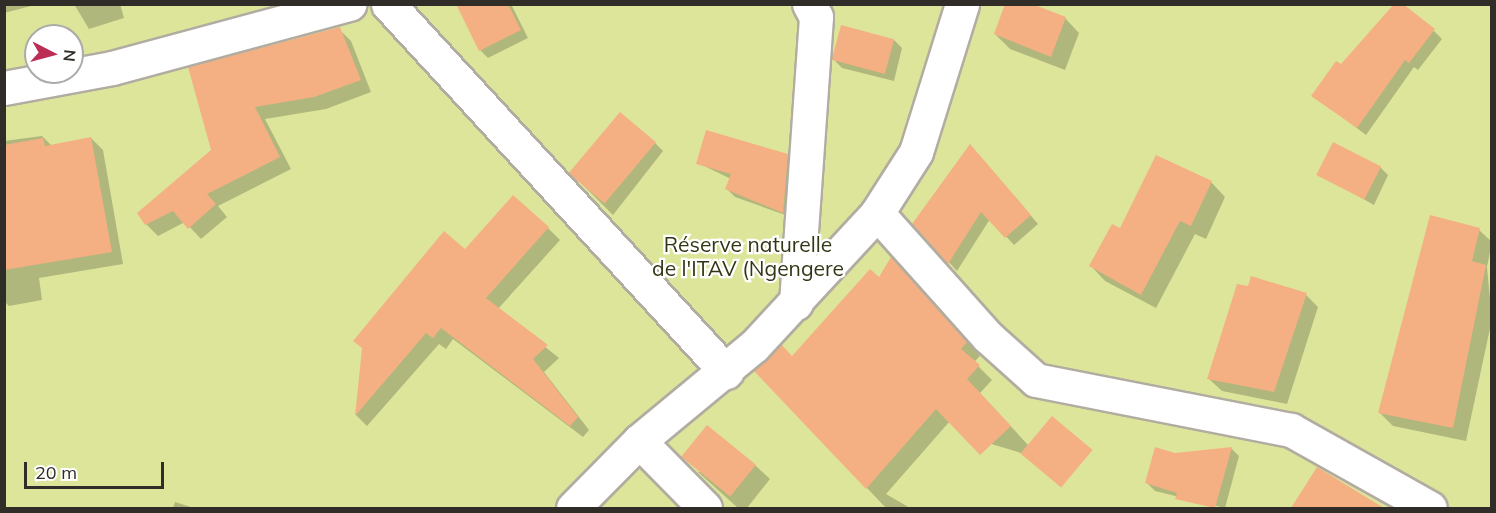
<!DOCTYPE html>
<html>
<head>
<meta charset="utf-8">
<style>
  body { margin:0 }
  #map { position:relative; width:1496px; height:513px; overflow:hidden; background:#fcf5ea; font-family:Mulish,sans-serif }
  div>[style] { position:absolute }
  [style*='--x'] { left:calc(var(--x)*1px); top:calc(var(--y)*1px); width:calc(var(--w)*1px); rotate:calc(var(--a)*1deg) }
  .green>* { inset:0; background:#dde59b }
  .shadow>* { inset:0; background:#0003 }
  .building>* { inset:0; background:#f4b083; transform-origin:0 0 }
  .roads { filter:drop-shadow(2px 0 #b2aca1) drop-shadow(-2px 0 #b2aca1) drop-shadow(0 2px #b2aca1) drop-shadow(0 -2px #b2aca1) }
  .minor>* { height:33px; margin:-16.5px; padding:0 16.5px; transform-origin:16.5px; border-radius:16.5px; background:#fff }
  span { translate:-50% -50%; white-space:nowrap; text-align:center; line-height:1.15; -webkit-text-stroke:4.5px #fff; paint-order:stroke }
  .park-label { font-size:21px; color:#333615 }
  .frame { position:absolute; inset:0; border:6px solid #302d29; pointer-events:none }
  .north { position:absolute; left:24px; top:24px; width:60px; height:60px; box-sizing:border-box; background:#fff; border:2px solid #acaba9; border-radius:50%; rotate:96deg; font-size:16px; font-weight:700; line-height:24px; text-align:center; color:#302d29 }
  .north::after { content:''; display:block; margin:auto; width:21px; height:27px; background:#bd2e57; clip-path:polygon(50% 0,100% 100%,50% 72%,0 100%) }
  .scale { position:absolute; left:24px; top:462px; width:140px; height:27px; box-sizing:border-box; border:3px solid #302d29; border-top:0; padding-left:8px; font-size:18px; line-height:21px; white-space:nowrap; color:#302d29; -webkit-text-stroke:4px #fff; paint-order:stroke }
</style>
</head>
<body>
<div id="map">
  <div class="green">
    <i style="clip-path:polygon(evenodd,5px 5px,1491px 5px,1491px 508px,5px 508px,5px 5px,36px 36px,72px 36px,72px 72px,36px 72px,36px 36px)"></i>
  </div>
  <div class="shadow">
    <i style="clip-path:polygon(4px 4px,39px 4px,4px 13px)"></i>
    <i style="clip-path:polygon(74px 4px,120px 4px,124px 18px,89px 29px)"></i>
    <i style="clip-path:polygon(472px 4px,511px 4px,528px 38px,488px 58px,480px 50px)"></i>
    <i style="clip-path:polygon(1065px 18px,1079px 33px,1065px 70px,1010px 49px,995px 34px)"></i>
    <i style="clip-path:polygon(339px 29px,351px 41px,371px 92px,326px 109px,265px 119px,291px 169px,218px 206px,227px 217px,201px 239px,185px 222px,158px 236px,146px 224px,213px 151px,190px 68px)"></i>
    <i style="clip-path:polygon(1434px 31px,1442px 39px,1418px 70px,1414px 67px,1366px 135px,1313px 95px,1341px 66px)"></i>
    <i style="clip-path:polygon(894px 40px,902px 48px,894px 81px,842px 68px,834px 60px)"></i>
    <i style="clip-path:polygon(42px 136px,52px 146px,91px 138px,103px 150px,123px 264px,39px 278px,42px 300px,9px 306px,4px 301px,4px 141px)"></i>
    <i style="clip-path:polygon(655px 143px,663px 151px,613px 215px,574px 176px)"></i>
    <i style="clip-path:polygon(978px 154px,1038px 224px,1014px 245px,990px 219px,957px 271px,914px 224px)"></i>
    <i style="clip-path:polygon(787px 155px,795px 164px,791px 217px,735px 197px,727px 189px,731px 179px,698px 163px)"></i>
    <i style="clip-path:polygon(1380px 167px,1388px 175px,1374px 205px,1319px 174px)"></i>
    <i style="clip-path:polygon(1211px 182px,1225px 197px,1206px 239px,1195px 234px,1156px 308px,1105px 281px,1091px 266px,1121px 231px)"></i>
    <i style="clip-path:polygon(548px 228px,560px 240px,498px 309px,559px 358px,544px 372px,589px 430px,583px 437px,453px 339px,446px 349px,439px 344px,367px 426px,356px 415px,363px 348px,465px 251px)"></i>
    <i style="clip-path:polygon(1479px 230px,1492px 242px,1487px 267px,1492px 319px,1466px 441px,1393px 426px,1379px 412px)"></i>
    <i style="clip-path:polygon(905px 273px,980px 356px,974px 362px,992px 380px,980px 393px,1041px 459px,965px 436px,950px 421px,886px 494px,910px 508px,886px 508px,756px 371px,793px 358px,879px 280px)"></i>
    <i style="clip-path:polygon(1306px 295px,1318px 307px,1287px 404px,1222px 391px,1209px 379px)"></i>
    <i style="clip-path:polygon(1231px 448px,1239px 456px,1225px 508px,1155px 491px,1146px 482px,1175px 455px)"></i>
    <i style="clip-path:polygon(755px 465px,770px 479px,747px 508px,738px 508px,698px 472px)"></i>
    <i style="clip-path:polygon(1318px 469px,1381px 508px,1309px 508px,1299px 499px)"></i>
    <i style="clip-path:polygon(175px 502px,194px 508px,173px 508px)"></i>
  </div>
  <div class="building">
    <i style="clip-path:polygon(456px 4px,508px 4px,521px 30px,479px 51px)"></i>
    <i style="clip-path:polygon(1005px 4px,1032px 4px,1066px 17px,1051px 57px,994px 34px)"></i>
    <i style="clip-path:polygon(1394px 4px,1403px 4px,1435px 29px,1409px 63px,1405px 60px,1357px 128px,1311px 96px,1336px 61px,1341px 64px)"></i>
    <i style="left:841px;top:25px;width:55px;height:36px;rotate:15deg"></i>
    <i style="clip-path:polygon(340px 27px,361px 80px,314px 97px,255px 107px,280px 157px,207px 194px,216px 204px,188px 229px,173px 211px,145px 225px,137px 213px,211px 150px,188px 67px)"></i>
    <i style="left:620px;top:112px;width:47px;height:80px;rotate:40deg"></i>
    <i style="clip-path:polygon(706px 130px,788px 154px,783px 213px,725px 189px,731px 174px,696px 164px)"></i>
    <i style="clip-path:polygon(91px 137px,112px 252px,4px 270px,4px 145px,43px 138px,45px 146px)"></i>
    <i style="left:1333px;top:142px;width:54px;height:37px;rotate:27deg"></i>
    <i style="clip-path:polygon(970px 144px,1031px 215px,1005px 238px,981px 212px,948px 264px,912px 224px)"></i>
    <i style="clip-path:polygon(1156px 155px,1212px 181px,1191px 226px,1180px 221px,1141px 295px,1089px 266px,1112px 224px,1120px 228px)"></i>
    <i style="clip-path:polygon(513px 195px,549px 227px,486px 298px,548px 345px,533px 359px,578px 417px,570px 426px,441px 328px,433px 338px,426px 333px,355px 416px,362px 348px,353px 341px,444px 231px,465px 249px)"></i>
    <i style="clip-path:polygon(1430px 215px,1480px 228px,1472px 261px,1486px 265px,1453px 428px,1378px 413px)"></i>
    <i style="clip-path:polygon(891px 257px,967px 342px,961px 349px,980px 365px,967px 379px,1011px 426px,980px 455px,936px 409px,866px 489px,754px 371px,781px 344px,792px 356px,870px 269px,879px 277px)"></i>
    <i style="clip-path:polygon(1251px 276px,1307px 293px,1274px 392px,1207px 379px,1237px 284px,1248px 286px)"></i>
    <i style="left:1052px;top:416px;width:53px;height:49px;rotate:40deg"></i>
    <i style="left:707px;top:425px;width:63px;height:41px;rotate:39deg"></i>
    <i style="clip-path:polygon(1155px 447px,1175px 453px,1232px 447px,1215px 508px,1175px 499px,1177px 493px,1145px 483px)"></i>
    <i style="clip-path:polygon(1317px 467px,1384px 508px,1291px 508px)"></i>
  </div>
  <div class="roads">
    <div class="minor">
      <i style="--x:388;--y:4;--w:500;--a:47.4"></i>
      <i style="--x:4;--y:88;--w:110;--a:-10.5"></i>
      <i style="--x:112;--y:68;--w:246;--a:-15.1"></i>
      <i style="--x:877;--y:213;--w:166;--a:48.2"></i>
      <i style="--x:988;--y:337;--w:64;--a:41.9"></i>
      <i style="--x:1036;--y:380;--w:260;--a:11.1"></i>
      <i style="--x:1291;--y:430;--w:159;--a:29.3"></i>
      <i style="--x:796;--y:303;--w:287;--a:-86"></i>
      <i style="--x:816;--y:17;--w:15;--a:-118"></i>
      <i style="--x:639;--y:441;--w:94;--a:45.4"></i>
      <i style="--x:573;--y:508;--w:94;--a:-45.4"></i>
      <i style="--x:639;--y:441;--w:149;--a:-39.6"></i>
      <i style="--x:754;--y:346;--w:181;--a:-47.2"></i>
      <i style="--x:877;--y:213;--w:72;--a:-57.4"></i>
      <i style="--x:916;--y:152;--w:155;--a:-72.7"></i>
    </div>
  </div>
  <div class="park-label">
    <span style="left:748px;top:256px">Réserve naturelle<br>de l'ITAV (Ngengere</span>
  </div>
  <div class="frame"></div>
  <div class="north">N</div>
  <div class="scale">20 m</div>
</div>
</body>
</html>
